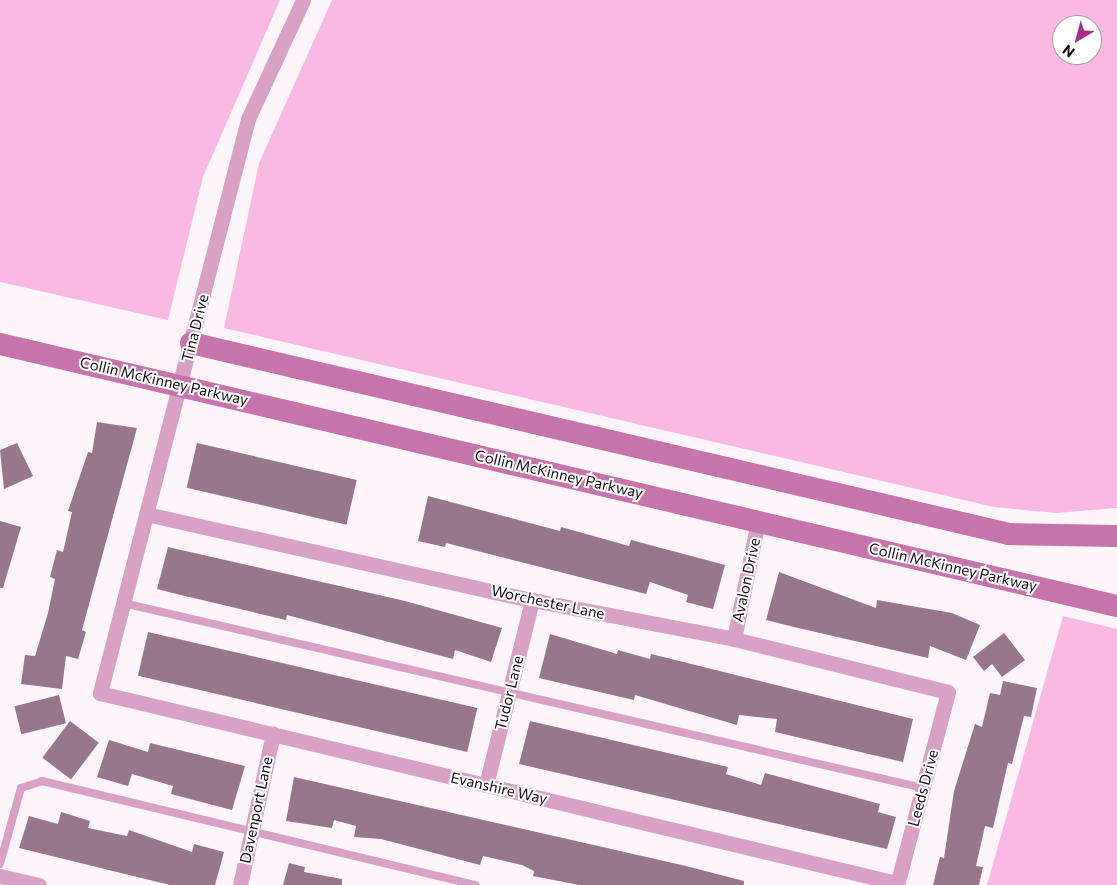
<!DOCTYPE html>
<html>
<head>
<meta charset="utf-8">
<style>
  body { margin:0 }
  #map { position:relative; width:1117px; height:885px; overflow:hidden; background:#fdf5fa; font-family:Commissioner,sans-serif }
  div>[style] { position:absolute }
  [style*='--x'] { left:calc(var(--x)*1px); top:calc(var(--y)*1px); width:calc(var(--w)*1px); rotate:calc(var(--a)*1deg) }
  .green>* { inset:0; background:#fab9e3 }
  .building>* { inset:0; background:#98778c; transform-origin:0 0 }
  .lane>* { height:8px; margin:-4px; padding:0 4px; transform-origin:4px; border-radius:4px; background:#d9a1c5 }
  .street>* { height:15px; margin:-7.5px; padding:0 7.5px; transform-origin:7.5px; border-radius:7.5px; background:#d9a1c5 }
  .secondary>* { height:22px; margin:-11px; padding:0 11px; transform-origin:11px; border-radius:11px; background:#c674ac }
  span { translate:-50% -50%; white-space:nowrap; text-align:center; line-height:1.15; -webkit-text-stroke:4px #fff; paint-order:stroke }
  .street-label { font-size:15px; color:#160a12 }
  .north { position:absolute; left:1052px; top:15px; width:50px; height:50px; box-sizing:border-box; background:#fff; border:1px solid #a29da0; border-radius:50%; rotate:217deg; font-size:14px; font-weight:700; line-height:20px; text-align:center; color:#160a12 }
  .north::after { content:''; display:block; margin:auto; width:18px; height:22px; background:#a73088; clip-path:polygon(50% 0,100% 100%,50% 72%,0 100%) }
</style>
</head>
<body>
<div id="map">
  <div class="green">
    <i style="clip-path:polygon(0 0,280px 0,203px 177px,168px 320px,0 282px)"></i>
    <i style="clip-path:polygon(evenodd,332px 0,1117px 0,1117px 508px,1056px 513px,994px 507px,224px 328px,259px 163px,332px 0,1062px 25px,1092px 25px,1092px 55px,1062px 55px,1062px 25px)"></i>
    <i style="clip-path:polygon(1063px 616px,1117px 629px,1117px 885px,987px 885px)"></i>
  </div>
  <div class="building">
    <i style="clip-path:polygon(97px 422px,137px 428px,82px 630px,86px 632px,78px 659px,66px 656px,62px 689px,21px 684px,25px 655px,35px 656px,48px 613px,55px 579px,50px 577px,57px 550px,63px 552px,72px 512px,68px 511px,88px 452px,92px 453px)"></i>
    <i style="clip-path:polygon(17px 443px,33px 476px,4px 489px,0 450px)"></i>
    <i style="left:197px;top:443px;width:164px;height:46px;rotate:13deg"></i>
    <i style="clip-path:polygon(428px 496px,560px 531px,561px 527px,629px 546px,631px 540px,725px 565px,713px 609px,686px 602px,688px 595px,650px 582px,646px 594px,446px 543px,445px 547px,418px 541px)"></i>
    <i style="clip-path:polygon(0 521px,21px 527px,3px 588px,0 588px)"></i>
    <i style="clip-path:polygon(168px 547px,405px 601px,502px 628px,491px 662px,455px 650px,453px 659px,287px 615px,286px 620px,185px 596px,157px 589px)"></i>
    <i style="clip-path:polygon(779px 572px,876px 608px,877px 600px,952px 613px,980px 625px,966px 660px,930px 646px,928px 658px,794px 627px,766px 620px)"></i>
    <i style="left:148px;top:632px;width:338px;height:45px;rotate:13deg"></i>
    <i style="clip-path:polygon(1004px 633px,1025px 660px,1002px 677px,992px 664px,984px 671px,973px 657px)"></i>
    <i style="clip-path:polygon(550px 634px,617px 654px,618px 650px,650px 659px,651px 654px,913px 719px,903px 762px,775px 732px,777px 719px,739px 715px,737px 725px,635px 695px,634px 700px,539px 678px)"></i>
    <i style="clip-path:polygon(1003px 681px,1037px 688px,1031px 717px,1024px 716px,1012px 764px,1008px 763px,993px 828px,985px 826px,976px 866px,983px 867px,979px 885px,933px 885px,940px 857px,944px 858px,954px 791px,975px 724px,982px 727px,990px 693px,1000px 695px)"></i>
    <i style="left:59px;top:695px;width:29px;height:46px;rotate:76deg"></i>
    <i style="left:70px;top:721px;width:36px;height:46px;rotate:37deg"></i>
    <i style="clip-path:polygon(530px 721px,728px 767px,726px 774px,761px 785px,765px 773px,880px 804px,878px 812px,896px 817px,887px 849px,519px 764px)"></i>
    <i style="clip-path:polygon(109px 740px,148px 752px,150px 743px,245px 766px,232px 810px,171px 794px,173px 786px,132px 774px,128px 786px,97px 777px)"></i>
    <i style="clip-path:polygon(294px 777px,686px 866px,744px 881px,744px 885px,579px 885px,533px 876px,534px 871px,522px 865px,483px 856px,480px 865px,381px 839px,354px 837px,356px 826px,334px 820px,332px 828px,286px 821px)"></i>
    <i style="clip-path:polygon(61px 812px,90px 821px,88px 828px,127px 836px,129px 830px,192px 852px,194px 844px,224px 852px,215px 885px,170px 885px,19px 848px,29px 816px,58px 824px)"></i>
    <i style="clip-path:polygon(289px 863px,305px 867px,304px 872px,342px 879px,342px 885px,283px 885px)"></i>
  </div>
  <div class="lane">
    <i style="--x:123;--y:603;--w:821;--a:13.02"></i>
    <i style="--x:0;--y:864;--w:79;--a:-74.6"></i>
    <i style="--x:21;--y:788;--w:22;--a:-18"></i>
    <i style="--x:42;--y:781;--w:446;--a:13.5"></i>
  </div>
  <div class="street">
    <i style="--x:303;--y:0;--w:131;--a:114.8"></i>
    <i style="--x:248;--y:119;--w:593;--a:104.46"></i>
    <i style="--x:100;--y:693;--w:819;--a:13.41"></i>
    <i style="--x:146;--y:514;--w:395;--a:12.6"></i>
    <i style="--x:532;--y:600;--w:206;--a:10.9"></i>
    <i style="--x:734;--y:639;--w:220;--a:13.9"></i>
    <i style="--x:948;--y:692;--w:200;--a:104.8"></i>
    <i style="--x:734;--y:639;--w:120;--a:-78.5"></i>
    <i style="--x:486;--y:785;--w:191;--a:-76"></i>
    <i style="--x:0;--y:876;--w:40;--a:13"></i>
    <i style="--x:240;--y:885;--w:155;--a:-77.7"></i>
  </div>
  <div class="secondary">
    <i style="--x:191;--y:343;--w:840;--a:13.14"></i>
    <i style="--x:1009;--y:534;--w:108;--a:1.1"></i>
    <i style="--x:0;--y:344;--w:1147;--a:13.2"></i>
  </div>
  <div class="street-label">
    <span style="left:195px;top:328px;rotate:-76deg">Tina Drive</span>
    <span style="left:164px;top:381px;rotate:13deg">Collin McKinney Parkway</span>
    <span style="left:559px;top:474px;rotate:13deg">Collin McKinney Parkway</span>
    <span style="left:953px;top:567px;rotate:13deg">Collin McKinney Parkway</span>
    <span style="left:746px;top:580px;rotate:-78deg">Avalon Drive</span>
    <span style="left:548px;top:602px;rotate:12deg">Worchester Lane</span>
    <span style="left:509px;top:693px;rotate:-76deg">Tudor Lane</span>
    <span style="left:499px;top:788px;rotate:13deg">Evanshire Way</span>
    <span style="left:923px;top:788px;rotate:-75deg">Leeds Drive</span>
    <span style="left:256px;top:810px;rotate:-78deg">Davenport Lane</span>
  </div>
  <div class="north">N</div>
</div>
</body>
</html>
